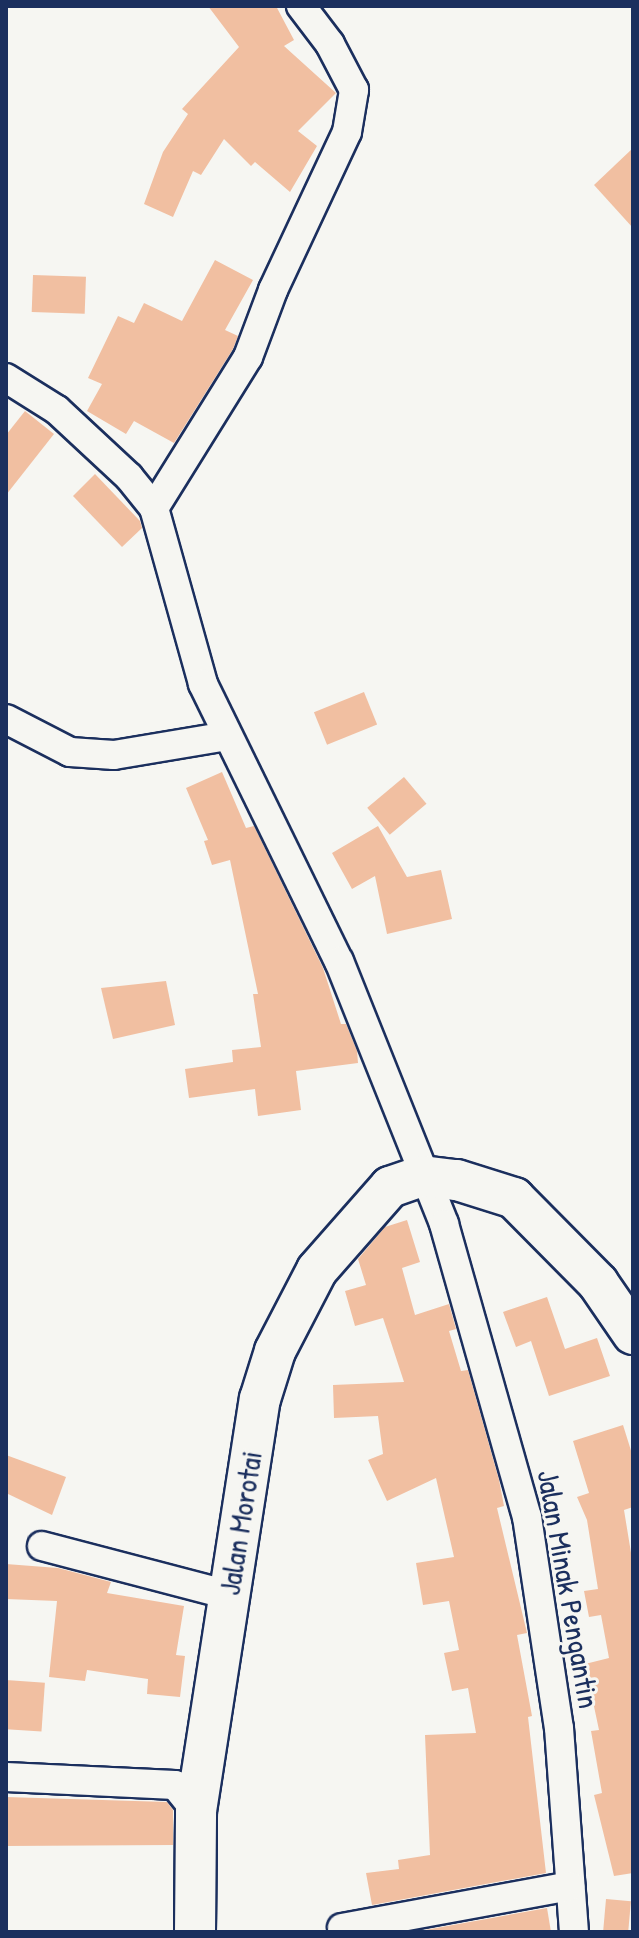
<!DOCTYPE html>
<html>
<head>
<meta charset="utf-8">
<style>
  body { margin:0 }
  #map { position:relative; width:639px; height:1938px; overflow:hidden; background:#f6f6f2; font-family:"Patrick Hand",sans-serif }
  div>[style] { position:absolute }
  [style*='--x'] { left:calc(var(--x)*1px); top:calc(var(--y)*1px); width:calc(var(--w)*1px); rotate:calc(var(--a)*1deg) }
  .building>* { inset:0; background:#f1bfa1; transform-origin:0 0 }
  .roads { filter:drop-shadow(2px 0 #1b2f5e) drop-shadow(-2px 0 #1b2f5e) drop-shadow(0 2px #1b2f5e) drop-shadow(0 -2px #1b2f5e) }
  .street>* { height:28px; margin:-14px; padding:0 14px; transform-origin:14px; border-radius:14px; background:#f6f6f2 }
  .secondary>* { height:40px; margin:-20px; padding:0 20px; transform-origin:20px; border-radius:20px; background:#f6f6f2 }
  span { translate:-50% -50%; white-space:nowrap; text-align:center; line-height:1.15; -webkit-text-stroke:6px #f6f6f2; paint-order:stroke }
  .street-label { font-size:30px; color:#1b2f5e }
  .frame { position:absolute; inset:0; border:8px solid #1b2f5e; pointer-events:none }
</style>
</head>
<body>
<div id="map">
  <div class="building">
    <i style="clip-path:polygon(208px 6px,276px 6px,294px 40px,284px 46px,336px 93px,298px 131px,317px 146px,290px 192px,255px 162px,251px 166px,224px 139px,201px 175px,193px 171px,173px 217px,144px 204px,163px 152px,188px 114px,182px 109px,239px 47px)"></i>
    <i style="clip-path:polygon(633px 148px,633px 228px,594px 185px)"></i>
    <i style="clip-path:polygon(215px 260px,253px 280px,225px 330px,238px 336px,233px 349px,174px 443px,134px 421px,126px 434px,87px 411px,102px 384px,88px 378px,118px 316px,134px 323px,144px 303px,182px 321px)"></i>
    <i style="left:33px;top:275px;width:53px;height:37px;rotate:2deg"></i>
    <i style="clip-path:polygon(25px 411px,54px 434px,6px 495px,6px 435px)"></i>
    <i style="clip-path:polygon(95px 474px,140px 521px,142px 528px,122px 547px,73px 496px)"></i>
    <i style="left:364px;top:692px;width:35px;height:54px;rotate:68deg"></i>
    <i style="clip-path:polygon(222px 772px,246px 828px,254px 826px,323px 968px,341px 1024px,346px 1024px,357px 1051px,358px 1063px,296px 1071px,301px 1110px,258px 1116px,255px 1089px,189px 1098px,185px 1069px,233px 1062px,232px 1050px,261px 1047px,253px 994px,258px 994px,230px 860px,212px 865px,204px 841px,208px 840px,186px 788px)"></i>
    <i style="left:404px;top:777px;width:35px;height:48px;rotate:50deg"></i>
    <i style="clip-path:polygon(378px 826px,407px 877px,441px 870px,452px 919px,387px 934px,375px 876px,352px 889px,332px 853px)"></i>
    <i style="clip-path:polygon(166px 981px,175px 1025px,113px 1039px,101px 988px)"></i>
    <i style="clip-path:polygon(407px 1220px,420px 1262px,402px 1268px,415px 1315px,449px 1304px,456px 1329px,449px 1331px,461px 1371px,468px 1370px,499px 1480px,504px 1506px,497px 1508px,527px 1633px,517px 1635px,532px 1716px,528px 1717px,546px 1873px,372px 1905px,366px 1873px,399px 1869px,398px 1860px,430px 1855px,425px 1735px,476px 1733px,468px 1688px,452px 1691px,444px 1653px,459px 1650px,449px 1601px,423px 1605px,416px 1563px,454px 1557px,436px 1478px,387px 1501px,368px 1460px,383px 1454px,378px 1416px,334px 1418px,333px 1385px,404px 1382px,383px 1318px,355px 1326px,345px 1291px,366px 1285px,358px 1259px,385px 1227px)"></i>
    <i style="clip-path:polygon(547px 1297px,565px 1349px,597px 1338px,610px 1376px,549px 1396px,531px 1341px,516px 1347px,503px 1312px)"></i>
    <i style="clip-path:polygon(623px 1425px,633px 1457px,633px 1507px,624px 1510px,633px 1565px,633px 1873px,614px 1876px,594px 1795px,602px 1793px,591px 1731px,599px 1730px,585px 1664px,609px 1658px,601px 1615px,589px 1617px,584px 1591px,598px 1589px,587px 1520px,577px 1497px,589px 1493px,573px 1441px)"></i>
    <i style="clip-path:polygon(6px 1455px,66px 1477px,52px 1515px,6px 1493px)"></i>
    <i style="clip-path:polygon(6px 1564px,58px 1568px,111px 1582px,107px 1593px,184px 1606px,176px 1655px,185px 1656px,180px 1697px,147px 1694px,148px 1679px,87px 1670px,85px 1681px,49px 1677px,57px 1601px,6px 1599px)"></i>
    <i style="left:6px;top:1680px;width:39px;height:49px;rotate:4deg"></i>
    <i style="clip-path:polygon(6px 1797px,167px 1802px,173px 1810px,173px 1845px,6px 1846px)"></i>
    <i style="left:606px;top:1899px;width:25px;height:33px;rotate:5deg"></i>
    <i style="clip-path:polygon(547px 1908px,551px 1932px,414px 1932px)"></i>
  </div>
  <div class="roads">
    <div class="street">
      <i style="--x:6;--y:378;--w:60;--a:32.1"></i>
      <i style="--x:57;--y:410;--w:98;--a:42.9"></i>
      <i style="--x:129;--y:477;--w:40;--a:51"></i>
      <i style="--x:154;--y:508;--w:183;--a:74.4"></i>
      <i style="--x:203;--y:684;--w:309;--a:63.9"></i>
      <i style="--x:339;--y:961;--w:283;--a:68.2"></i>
      <i style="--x:444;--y:1224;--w:305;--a:74.2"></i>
      <i style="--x:527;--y:1517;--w:213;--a:81.4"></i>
      <i style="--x:559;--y:1728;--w:205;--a:85.8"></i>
      <i style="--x:154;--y:508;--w:178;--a:-58.1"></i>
      <i style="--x:248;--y:357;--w:72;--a:-69.5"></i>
      <i style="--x:273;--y:290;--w:174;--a:-64.9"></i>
      <i style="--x:347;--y:132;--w:43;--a:-80.5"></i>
      <i style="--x:354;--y:90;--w:52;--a:-117.6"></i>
      <i style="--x:330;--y:44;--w:48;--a:-127.3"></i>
      <i style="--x:6;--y:719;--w:72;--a:27.3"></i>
      <i style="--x:70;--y:752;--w:44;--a:3.9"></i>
      <i style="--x:114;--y:755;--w:115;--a:-9.5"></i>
      <i style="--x:42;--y:1546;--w:193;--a:14.7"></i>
      <i style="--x:6;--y:1777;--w:169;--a:2.7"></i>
      <i style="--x:175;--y:1785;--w:33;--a:51"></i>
      <i style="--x:342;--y:1928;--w:232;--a:-10.4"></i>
    </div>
    <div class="secondary">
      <i style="--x:195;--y:1932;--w:121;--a:-89.5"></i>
      <i style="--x:196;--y:1811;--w:417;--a:-81.2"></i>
      <i style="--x:260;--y:1399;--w:50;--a:-72.6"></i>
      <i style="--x:275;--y:1351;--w:91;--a:-62.6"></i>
      <i style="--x:317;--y:1270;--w:111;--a:-48.7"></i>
      <i style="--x:390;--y:1187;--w:34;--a:-19"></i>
      <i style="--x:422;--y:1176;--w:35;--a:7"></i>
      <i style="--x:457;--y:1180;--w:60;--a:17.5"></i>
      <i style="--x:514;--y:1198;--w:120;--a:45.3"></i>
      <i style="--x:598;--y:1283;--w:62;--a:55.5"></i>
    </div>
  </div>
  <div class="street-label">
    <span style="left:240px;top:1523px;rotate:-81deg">Jalan Morotai</span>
    <span style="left:569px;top:1589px;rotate:80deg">Jalan Minak Pengantin</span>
  </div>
  <div class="frame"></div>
</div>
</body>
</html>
